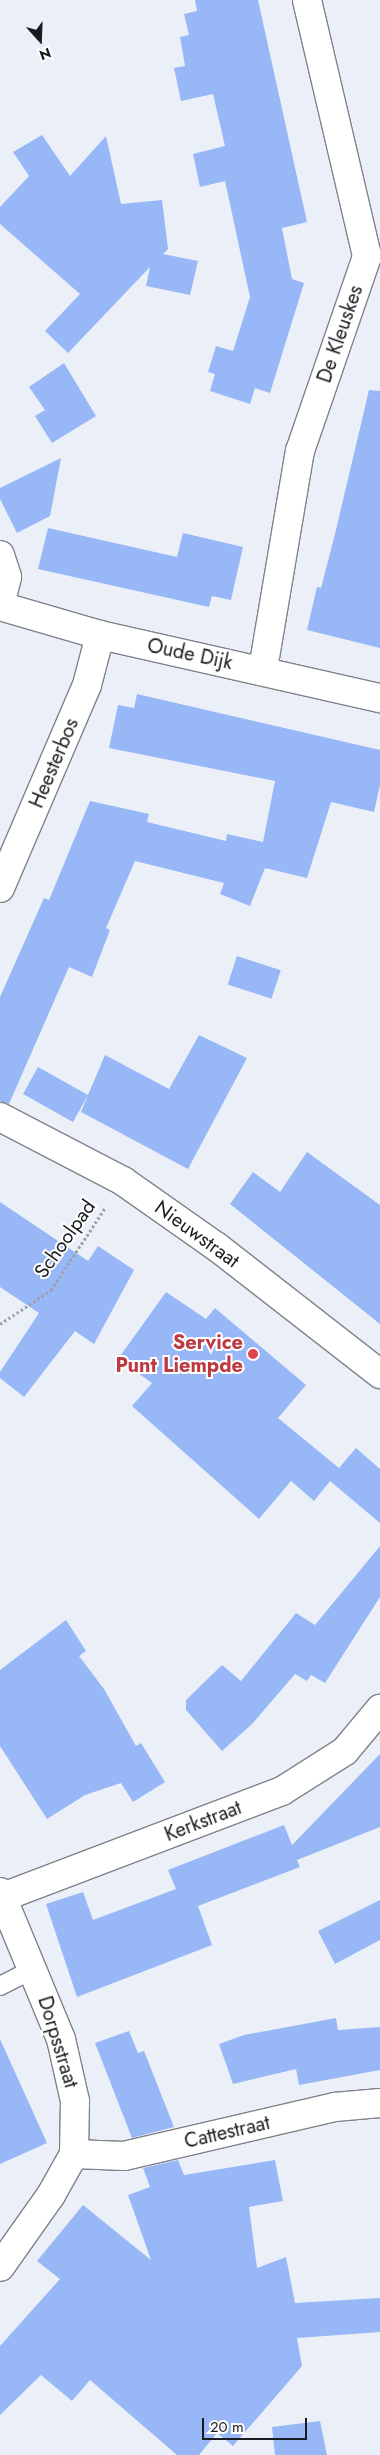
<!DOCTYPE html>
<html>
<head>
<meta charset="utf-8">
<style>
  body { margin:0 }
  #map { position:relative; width:380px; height:2455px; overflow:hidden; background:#ebf0f8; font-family:Jost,sans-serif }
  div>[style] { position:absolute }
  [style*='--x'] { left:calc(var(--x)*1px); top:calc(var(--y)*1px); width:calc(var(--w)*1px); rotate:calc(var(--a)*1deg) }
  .building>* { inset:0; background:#98b7f6; transform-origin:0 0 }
  .path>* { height:3px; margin-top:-1.5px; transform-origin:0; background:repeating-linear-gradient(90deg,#9da1a7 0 2.5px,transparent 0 5px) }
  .roads { filter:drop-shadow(1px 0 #7f828a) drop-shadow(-1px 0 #7f828a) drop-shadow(0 1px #7f828a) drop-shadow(0 -1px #7f828a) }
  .lane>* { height:18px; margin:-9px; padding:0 9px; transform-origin:9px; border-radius:9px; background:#fff }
  .street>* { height:28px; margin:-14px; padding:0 14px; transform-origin:14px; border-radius:14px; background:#fff }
  .secondary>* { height:28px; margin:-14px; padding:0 14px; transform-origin:14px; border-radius:14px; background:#fff }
  .dots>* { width:14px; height:14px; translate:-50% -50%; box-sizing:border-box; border:2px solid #fff; border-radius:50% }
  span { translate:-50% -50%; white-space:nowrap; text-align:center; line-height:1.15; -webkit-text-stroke:4px #fff; paint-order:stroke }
  .street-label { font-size:20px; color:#1a1b1e }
  .health-label { font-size:20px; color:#be3a42; font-weight:700 }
  .right { translate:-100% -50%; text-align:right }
  .north { position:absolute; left:15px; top:15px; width:50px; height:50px; -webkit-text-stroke:4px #fff; paint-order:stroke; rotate:160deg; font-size:14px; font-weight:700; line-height:20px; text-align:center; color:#1a1b1e }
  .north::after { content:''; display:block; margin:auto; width:18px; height:22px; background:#1a1b1e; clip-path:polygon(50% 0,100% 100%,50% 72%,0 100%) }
  .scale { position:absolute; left:202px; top:2418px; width:105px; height:22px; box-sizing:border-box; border:2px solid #1a1b1e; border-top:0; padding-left:6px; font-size:15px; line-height:18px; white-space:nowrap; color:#1a1b1e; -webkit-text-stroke:4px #fff; paint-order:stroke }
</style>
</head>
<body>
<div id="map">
  <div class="building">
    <i style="clip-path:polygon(195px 0,258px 0,307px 222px,282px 228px,292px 279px,304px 283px,270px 393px,255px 388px,250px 404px,210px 391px,215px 374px,208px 372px,216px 346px,233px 351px,250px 297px,225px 181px,200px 187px,193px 154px,225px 146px,213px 94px,181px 101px,174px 68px,185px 66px,180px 37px,189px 35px,184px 14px,197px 11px)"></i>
    <i style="clip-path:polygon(42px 135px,70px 176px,106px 136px,121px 204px,162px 200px,168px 249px,163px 254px,198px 261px,190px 295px,146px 286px,150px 267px,68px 353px,45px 331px,80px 294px,0 224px,0 207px,29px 176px,13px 152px)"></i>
    <i style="clip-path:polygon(64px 363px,96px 416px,52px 443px,35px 416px,45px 410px,29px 387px)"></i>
    <i style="clip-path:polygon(369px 390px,380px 391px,380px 648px,307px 630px,317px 587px,321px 588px,335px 534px)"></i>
    <i style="clip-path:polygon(61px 458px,50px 516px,17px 533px,0 499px,0 488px)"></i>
    <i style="clip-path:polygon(48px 528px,177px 557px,183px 533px,243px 547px,231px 600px,212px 596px,209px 607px,38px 569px)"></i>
    <i style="clip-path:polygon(137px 694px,380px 750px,380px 785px,374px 812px,331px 802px,307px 878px,265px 868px,250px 906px,220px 894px,224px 883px,135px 861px,106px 928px,110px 930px,92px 977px,69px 967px,9px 1104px,0 1101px,0 997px,44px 898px,49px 900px,90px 801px,149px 814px,147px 822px,226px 841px,227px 834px,263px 842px,275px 781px,109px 748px,118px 705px,134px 708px)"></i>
    <i style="left:237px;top:956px;width:46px;height:30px;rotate:18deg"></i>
    <i style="clip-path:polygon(199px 1035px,247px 1058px,188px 1169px,81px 1112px,88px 1095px,73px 1122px,23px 1094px,38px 1067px,88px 1095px,105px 1055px,169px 1089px)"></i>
    <i style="clip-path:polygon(307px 1152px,380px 1205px,380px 1324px,230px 1204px,253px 1172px,280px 1192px)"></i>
    <i style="clip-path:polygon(0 1202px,88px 1261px,98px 1246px,134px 1270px,94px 1344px,75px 1331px,24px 1397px,0 1378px,0 1372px,39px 1313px,0 1287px)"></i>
    <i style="clip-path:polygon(166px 1292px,206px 1319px,215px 1308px,306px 1385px,278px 1418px,339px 1468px,356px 1448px,380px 1469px,380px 1523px,330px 1481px,314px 1501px,291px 1481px,259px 1519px,132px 1406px,152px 1383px,118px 1359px)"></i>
    <i style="clip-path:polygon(380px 1546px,380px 1597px,325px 1683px,311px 1675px,307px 1681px,295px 1674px,252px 1724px,222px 1751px,186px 1710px,186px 1700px,222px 1665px,241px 1681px,296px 1613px,315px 1625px)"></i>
    <i style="clip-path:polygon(66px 1620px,86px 1651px,79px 1656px,104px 1689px,136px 1746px,141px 1743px,165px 1782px,133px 1802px,121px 1783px,85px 1795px,47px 1819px,0 1746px,0 1670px)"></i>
    <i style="clip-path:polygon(380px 1754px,380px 1827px,297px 1860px,300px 1867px,198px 1906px,212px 1945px,77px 1997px,46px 1904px,83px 1892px,93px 1920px,176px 1889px,168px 1870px,284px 1825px,292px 1845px)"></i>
    <i style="clip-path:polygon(380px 1900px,380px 1940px,335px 1964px,318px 1931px)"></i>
    <i style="clip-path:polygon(336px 2018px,338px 2030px,380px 2027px,380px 2070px,299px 2085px,296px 2069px,233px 2084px,219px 2044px,244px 2035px)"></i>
    <i style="clip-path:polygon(129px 2031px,138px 2053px,144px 2051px,174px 2127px,132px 2138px,95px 2043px)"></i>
    <i style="clip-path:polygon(0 2039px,47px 2143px,0 2164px)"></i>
    <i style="clip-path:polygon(178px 2160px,184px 2175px,275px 2160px,283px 2201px,249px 2207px,257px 2268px,286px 2257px,295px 2303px,380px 2298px,380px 2332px,297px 2338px,302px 2366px,233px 2446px,217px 2433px,199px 2455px,177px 2455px,90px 2380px,72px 2401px,41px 2375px,0 2415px,0 2346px,60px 2279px,37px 2261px,83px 2205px,151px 2260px,128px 2195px,150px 2187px,143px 2168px)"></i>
    <i style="clip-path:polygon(320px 2421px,327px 2455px,275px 2455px,272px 2427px)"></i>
  </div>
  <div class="path">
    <i style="--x:0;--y:1324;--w:61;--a:-33.7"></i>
    <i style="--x:51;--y:1290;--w:98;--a:-56.6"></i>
  </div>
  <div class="roads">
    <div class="lane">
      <i style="--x:0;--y:1986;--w:38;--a:-27"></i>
    </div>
    <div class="street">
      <i style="--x:0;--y:555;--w:23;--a:72"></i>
      <i style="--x:7;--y:577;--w:30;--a:104"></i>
      <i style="--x:0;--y:606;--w:104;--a:16.2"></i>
      <i style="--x:100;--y:635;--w:287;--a:12.7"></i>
      <i style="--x:263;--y:669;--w:221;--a:-80.4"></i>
      <i style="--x:300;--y:451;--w:206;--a:-71"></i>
      <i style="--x:367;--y:256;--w:263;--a:-103.2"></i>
      <i style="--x:0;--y:888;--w:221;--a:-66.8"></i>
      <i style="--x:87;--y:685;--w:52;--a:-75.4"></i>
      <i style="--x:0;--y:1892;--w:159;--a:67.5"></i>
      <i style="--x:61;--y:2039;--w:64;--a:77.3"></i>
      <i style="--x:75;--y:2101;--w:53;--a:91.1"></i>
      <i style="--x:74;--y:2154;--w:47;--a:119.3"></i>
      <i style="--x:51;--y:2195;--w:88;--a:125.3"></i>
      <i style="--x:3;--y:1897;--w:298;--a:-20.8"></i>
      <i style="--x:282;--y:1791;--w:75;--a:-32.4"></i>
      <i style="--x:345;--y:1751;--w:55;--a:-50.2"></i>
      <i style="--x:74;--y:2154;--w:50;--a:2.3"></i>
      <i style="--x:124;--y:2156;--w:217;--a:-13.1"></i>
      <i style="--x:335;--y:2107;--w:45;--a:-5.1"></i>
    </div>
    <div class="secondary">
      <i style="--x:0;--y:1117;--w:139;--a:27.5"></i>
      <i style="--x:123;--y:1181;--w:115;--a:35.1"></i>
      <i style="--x:217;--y:1247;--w:207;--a:37.9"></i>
    </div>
  </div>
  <div class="dots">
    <i style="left:253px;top:1354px;background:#e0444e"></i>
  </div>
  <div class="street-label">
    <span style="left:340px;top:334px;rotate:-71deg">De Kleuskes</span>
    <span style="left:190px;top:654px;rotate:12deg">Oude Dijk</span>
    <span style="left:54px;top:763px;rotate:-67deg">Heesterbos</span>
    <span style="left:197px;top:1234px;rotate:36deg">Nieuwstraat</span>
    <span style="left:65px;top:1239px;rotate:-55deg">Schoolpad</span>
    <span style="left:203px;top:1821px;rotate:-21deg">Kerkstraat</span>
    <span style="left:58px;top:2042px;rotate:73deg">Dorpsstraat</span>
    <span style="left:227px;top:2132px;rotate:-13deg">Cattestraat</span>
  </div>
  <div class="health-label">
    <span class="right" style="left:243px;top:1354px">Service<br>Punt Liempde</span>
  </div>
  <div class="north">N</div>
  <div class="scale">20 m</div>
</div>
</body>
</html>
